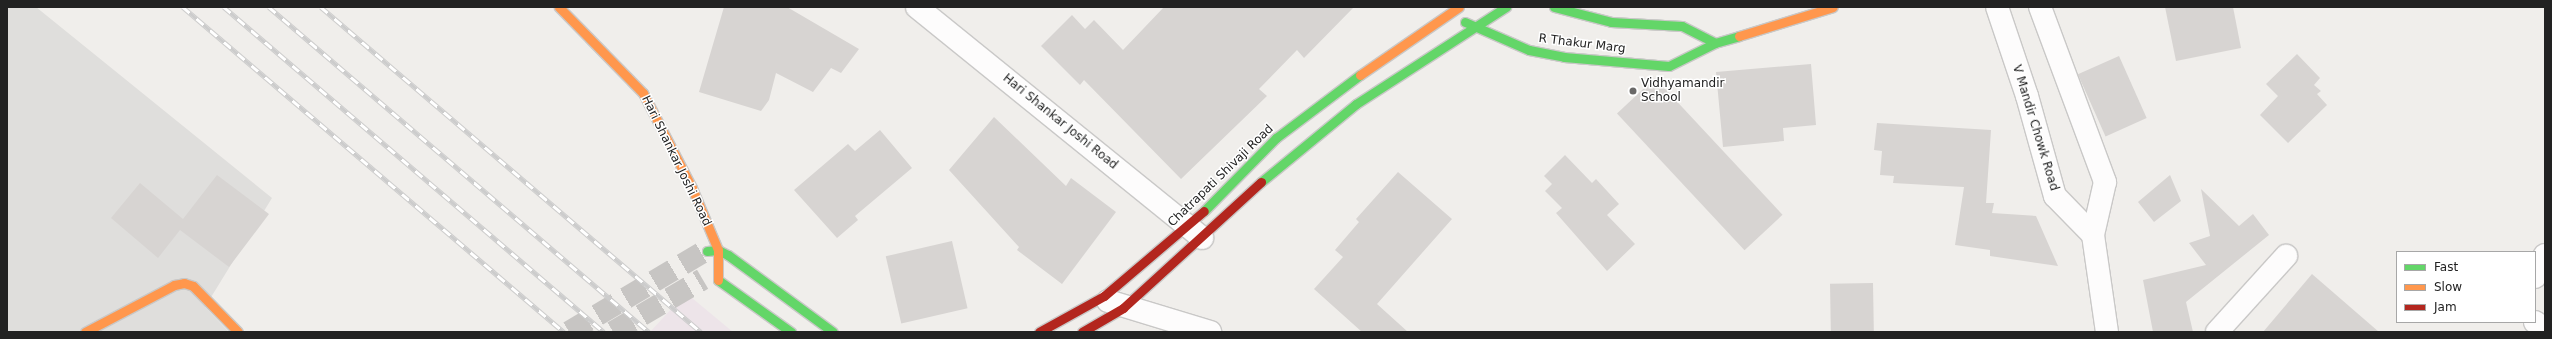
<!DOCTYPE html>
<html>
<head>
<meta charset="utf-8">
<style>
  body { margin:0 }
  #map { position:relative; width:2552px; height:339px; overflow:hidden; background:#f0eeeb; font-family:"DejaVu Sans",sans-serif }
  div>[style] { position:absolute }
  [style*='--x'] { left:calc(var(--x)*1px); top:calc(var(--y)*1px); width:calc(var(--w)*1px); rotate:calc(var(--a)*1deg) }
  .residential>* { inset:0; background:#dfdedc }
  .industrial>* { inset:0; background:#ede4e9 }
  .building>* { inset:0; background:#d7d4d2; transform-origin:0 0 }
  .secondary-tunnel>* { height:22px; margin-top:-11px; transform-origin:0; background:repeating-linear-gradient(90deg,#c7c5c3 0 22px,transparent 0 33px) }
  .roads { filter:drop-shadow(1px 0 #c9c8c7) drop-shadow(-1px 0 #c9c8c7) drop-shadow(0 1px #c9c8c7) drop-shadow(0 -1px #c9c8c7) }
  .street>* { height:22px; margin:-11px; padding:0 11px; transform-origin:11px; border-radius:11px; background:#fdfcfc }
  .fast>* { height:9px; margin:-4.5px; padding:0 4.5px; transform-origin:4.5px; border-radius:4.5px; background:#63d668 }
  .slow>* { height:9px; margin:-4.5px; padding:0 4.5px; transform-origin:4.5px; border-radius:4.5px; background:#ff974d }
  .jam>* { height:9px; margin:-4.5px; padding:0 4.5px; transform-origin:4.5px; border-radius:4.5px; background:#b3261e }
  .rail>* { height:4.5px; margin-top:-2.25px; transform-origin:0; background:repeating-linear-gradient(90deg,#fff 0 9px,#ccc 0 18px); box-sizing:border-box; border-block:1px solid #ccc }
  .dots>* { width:11px; height:11px; translate:-50% -50%; box-sizing:border-box; border:2px solid #fff; border-radius:50% }
  span { translate:-50% -50%; white-space:nowrap; text-align:center; line-height:1.15; -webkit-text-stroke:3px #fff; paint-order:stroke }
  .street-label { font-size:12px; color:#222 }
  .poi-label { font-size:12px; color:#222 }
  .left { translate:0 -50%; text-align:left }
  .frame { position:absolute; inset:0; border:8px solid #222; pointer-events:none }
  .legend { position:absolute; left:2396px; top:251px; width:140px; height:72px; box-sizing:border-box; background:#fff; border:1px solid #a7a7a7; margin:0; padding:5px 7px; list-style:none; font-size:12px; color:#222 }
  .legend li { display:flex; align-items:center; gap:8px; height:20px }
  .legend b { width:20px; border:1px solid #a7a7a7 }
</style>
</head>
<body>
<div id="map">
  <div class="residential">
    <i style="clip-path:polygon(7px 7px,36px 7px,272px 198px,205px 307px,229px 332px,7px 332px)"></i>
  </div>
  <div class="industrial">
    <i style="clip-path:polygon(686px 293px,733px 332px,650px 332px)"></i>
  </div>
  <div class="building">
    <i style="clip-path:polygon(724px 7px,787px 7px,859px 49px,841px 73px,831px 68px,813px 92px,776px 73px,769px 100px,761px 111px,699px 92px)"></i>
    <i style="clip-path:polygon(1164px 7px,1354px 7px,1304px 58px,1297px 50px,1259px 89px,1267px 96px,1181px 179px,1084px 80px,1080px 85px,1041px 46px,1072px 15px,1085px 29px,1094px 20px,1123px 50px)"></i>
    <i style="clip-path:polygon(2165px 7px,2233px 7px,2241px 48px,2176px 61px)"></i>
    <i style="clip-path:polygon(2297px 54px,2320px 78px,2314px 85px,2321px 91px,2317px 94px,2327px 105px,2288px 143px,2260px 115px,2278px 96px,2266px 84px)"></i>
    <i style="left:2119px;top:56px;width:68px;height:45px;rotate:66deg"></i>
    <i style="clip-path:polygon(1811px 64px,1816px 125px,1783px 128px,1784px 141px,1723px 147px,1716px 72px)"></i>
    <i style="left:1655px;top:78px;width:187px;height:52px;rotate:47deg"></i>
    <i style="clip-path:polygon(994px 117px,1066px 186px,1071px 178px,1116px 212px,1062px 284px,1017px 250px,1019px 247px,949px 170px)"></i>
    <i style="clip-path:polygon(1877px 123px,1991px 130px,1986px 203px,1994px 203px,1992px 213px,2036px 216px,2058px 266px,1990px 256px,1990px 250px,1955px 245px,1964px 187px,1893px 183px,1894px 176px,1880px 175px,1882px 151px,1874px 150px)"></i>
    <i style="clip-path:polygon(880px 130px,912px 168px,855px 216px,858px 220px,837px 238px,794px 190px,848px 144px,855px 151px)"></i>
    <i style="clip-path:polygon(1565px 155px,1592px 183px,1596px 179px,1619px 204px,1607px 215px,1635px 244px,1607px 271px,1556px 213px,1562px 208px,1545px 191px,1552px 184px,1544px 176px)"></i>
    <i style="clip-path:polygon(1398px 172px,1452px 219px,1377px 304px,1408px 332px,1362px 332px,1314px 289px,1343px 257px,1335px 250px,1359px 222px,1356px 219px)"></i>
    <i style="clip-path:polygon(217px 175px,269px 214px,229px 267px,180px 230px,158px 258px,111px 218px,140px 183px,183px 219px)"></i>
    <i style="clip-path:polygon(2170px 175px,2181px 201px,2154px 222px,2138px 202px)"></i>
    <i style="clip-path:polygon(2201px 189px,2239px 226px,2253px 214px,2269px 235px,2186px 302px,2193px 332px,2153px 332px,2143px 280px,2206px 265px,2189px 243px,2210px 236px)"></i>
    <i style="left:952px;top:241px;width:69px;height:68px;rotate:77deg"></i>
    <i style="clip-path:polygon(2312px 274px,2379px 332px,2263px 332px)"></i>
    <i style="left:1873px;top:283px;width:49px;height:43px;rotate:89deg"></i>
  </div>
  <div class="secondary-tunnel">
    <i style="--x:569;--y:332;--w:158;--a:-30.8"></i>
    <i style="--x:613;--y:332;--w:104;--a:-30.5"></i>
  </div>
  <div class="roads">
    <div class="street">
      <i style="--x:917;--y:7;--w:367;--a:39"></i>
      <i style="--x:1997;--y:7;--w:94;--a:71.4"></i>
      <i style="--x:2027;--y:96;--w:104;--a:74.4"></i>
      <i style="--x:2055;--y:196;--w:54;--a:45.7"></i>
      <i style="--x:2093;--y:235;--w:98;--a:81.8"></i>
      <i style="--x:2040;--y:7;--w:187;--a:69.6"></i>
      <i style="--x:2105;--y:182;--w:54;--a:102.8"></i>
      <i style="--x:2535;--y:277;--w:24;--a:-66"></i>
      <i style="--x:1108;--y:301;--w:107;--a:16.9"></i>
      <i style="--x:2535;--y:322;--w:12;--a:35"></i>
      <i style="--x:2217;--y:332;--w:103;--a:-47.8"></i>
    </div>
    <div class="fast">
      <i style="--x:1554;--y:7;--w:59;--a:14.7"></i>
      <i style="--x:1611;--y:22;--w:71;--a:3.2"></i>
      <i style="--x:1682;--y:26;--w:37;--a:27"></i>
      <i style="--x:1465;--y:22;--w:70;--a:23.6"></i>
      <i style="--x:1529;--y:50;--w:36;--a:11"></i>
      <i style="--x:1564;--y:57;--w:105;--a:4.9"></i>
      <i style="--x:1669;--y:66;--w:51;--a:-26.6"></i>
      <i style="--x:1715;--y:43;--w:25;--a:-16"></i>
      <i style="--x:1261;--y:182;--w:123;--a:-39.4"></i>
      <i style="--x:1356;--y:104;--w:179;--a:-32.9"></i>
      <i style="--x:1204;--y:211;--w:103;--a:-45.4"></i>
      <i style="--x:1276;--y:138;--w:105;--a:-36.9"></i>
      <i style="--x:707;--y:251;--w:11;--a:-5"></i>
      <i style="--x:718;--y:250;--w:11;--a:27"></i>
      <i style="--x:728;--y:255;--w:130;--a:36.3"></i>
      <i style="--x:718;--y:280;--w:90;--a:35.5"></i>
    </div>
    <div class="slow">
      <i style="--x:559;--y:7;--w:120;--a:45.7"></i>
      <i style="--x:643;--y:93;--w:107;--a:62.7"></i>
      <i style="--x:692;--y:188;--w:67;--a:67.2"></i>
      <i style="--x:718;--y:250;--w:30;--a:90"></i>
      <i style="--x:1739;--y:36;--w:98;--a:-17.1"></i>
      <i style="--x:1360;--y:75;--w:120;--a:-34.5"></i>
      <i style="--x:85;--y:332;--w:101;--a:-27.8"></i>
      <i style="--x:174;--y:285;--w:10;--a:-11"></i>
      <i style="--x:184;--y:283;--w:9;--a:18"></i>
      <i style="--x:193;--y:286;--w:64;--a:45.6"></i>
    </div>
    <div class="jam">
      <i style="--x:1039;--y:332;--w:74;--a:-29"></i>
      <i style="--x:1104;--y:296;--w:131;--a:-40.4"></i>
      <i style="--x:1082;--y:332;--w:48;--a:-30.3"></i>
      <i style="--x:1123;--y:308;--w:187;--a:-42.4"></i>
    </div>
  </div>
  <div class="rail">
    <i style="--x:183;--y:7;--w:501;--a:40.46"></i>
    <i style="--x:224;--y:7;--w:500;--a:40.54"></i>
    <i style="--x:269;--y:7;--w:500;--a:40.54"></i>
    <i style="--x:321;--y:7;--w:500;--a:40.54"></i>
  </div>
  <div class="dots">
    <i style="left:1633px;top:91px;background:#6a6968"></i>
  </div>
  <div class="street-label">
    <span style="left:1582px;top:44px;rotate:7deg">R Thakur Marg</span>
    <span style="left:1060px;top:122px;rotate:39deg">Hari Shankar Joshi Road</span>
    <span style="left:2035px;top:128px;rotate:73deg">V Mandir Chowk Road</span>
    <span style="left:676px;top:161px;rotate:64deg">Hari Shankar Joshi Road</span>
    <span style="left:1221px;top:176px;rotate:-44deg">Chatrapati Shivaji Road</span>
  </div>
  <div class="poi-label">
    <span class="left" style="left:1641px;top:91px">Vidhyamandir<br>School</span>
  </div>
  <div class="frame"></div>
  <ul class="legend">
  <li><b style="height:5px;background:#63d668"></b>Fast</li>
  <li><b style="height:5px;background:#ff974d"></b>Slow</li>
  <li><b style="height:5px;background:#b3261e"></b>Jam</li>
  </ul>
</div>
</body>
</html>
